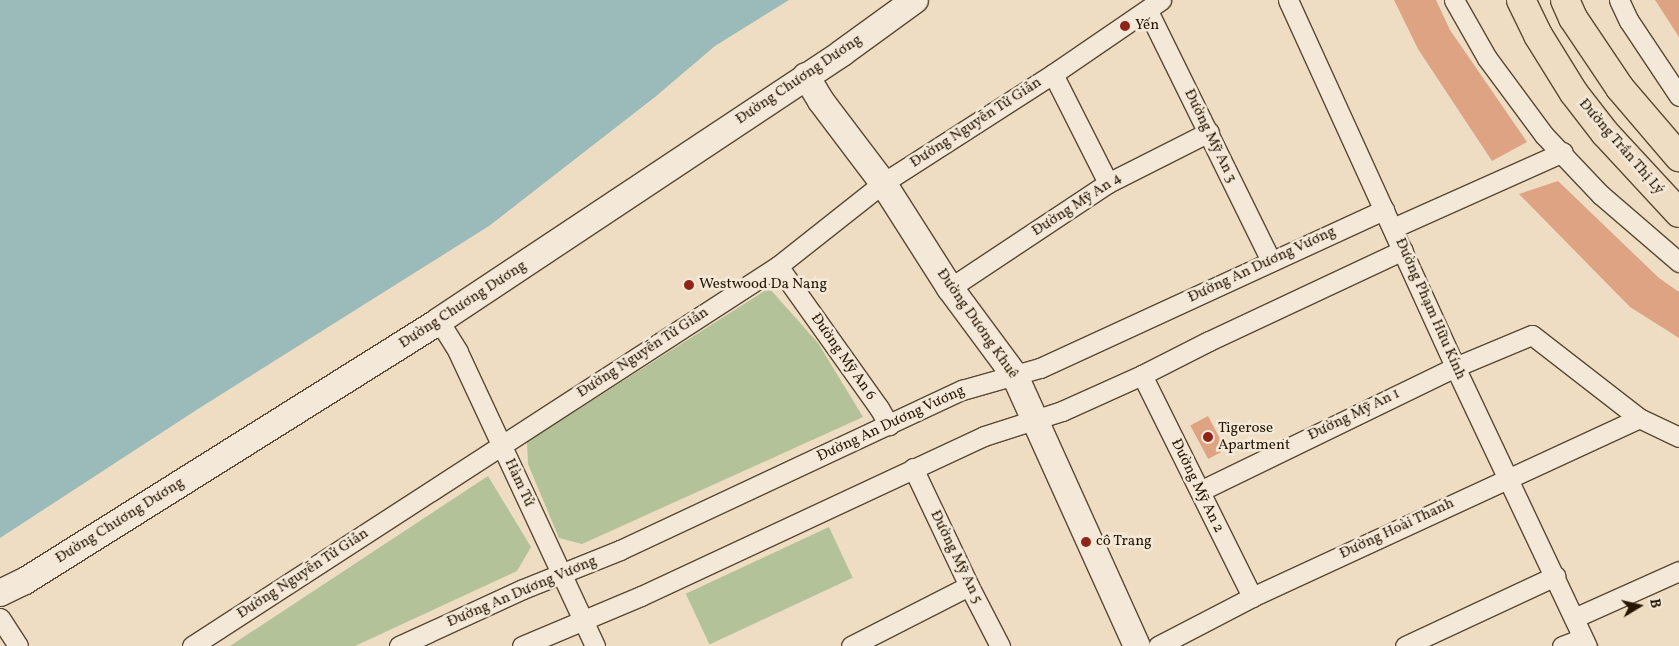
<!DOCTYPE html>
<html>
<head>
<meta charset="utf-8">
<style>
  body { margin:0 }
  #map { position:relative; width:1679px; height:646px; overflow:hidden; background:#eeddc3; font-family:Vollkorn,serif }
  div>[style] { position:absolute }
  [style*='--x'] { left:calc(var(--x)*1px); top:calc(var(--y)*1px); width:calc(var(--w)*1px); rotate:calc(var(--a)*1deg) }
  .green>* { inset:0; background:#b3c298; transform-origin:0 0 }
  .water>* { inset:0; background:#9bbbba }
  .building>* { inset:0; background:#dea383; transform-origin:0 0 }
  .roads { filter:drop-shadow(1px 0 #594933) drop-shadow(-1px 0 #594933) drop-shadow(0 1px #594933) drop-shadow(0 -1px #594933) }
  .street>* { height:19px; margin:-9.5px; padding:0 9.5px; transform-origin:9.5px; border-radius:9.5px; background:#f4e9d8 }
  .secondary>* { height:26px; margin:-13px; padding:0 13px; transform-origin:13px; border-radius:13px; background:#f4e9d8 }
  .primary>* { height:28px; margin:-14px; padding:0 14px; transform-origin:14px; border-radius:14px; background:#eeddc3 }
  .dots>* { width:14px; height:14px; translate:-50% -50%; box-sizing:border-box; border:2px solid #f4e9d8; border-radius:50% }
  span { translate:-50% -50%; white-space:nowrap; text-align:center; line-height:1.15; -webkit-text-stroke:5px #f4e9d8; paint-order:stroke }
  .poi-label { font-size:15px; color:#271803 }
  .left { translate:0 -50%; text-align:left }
  .street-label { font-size:15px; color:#271803 }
  .north { position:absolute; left:1614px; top:581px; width:50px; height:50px; -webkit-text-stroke:4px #f4e9d8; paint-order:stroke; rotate:81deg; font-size:14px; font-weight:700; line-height:20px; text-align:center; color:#271803 }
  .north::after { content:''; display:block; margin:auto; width:18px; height:22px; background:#271803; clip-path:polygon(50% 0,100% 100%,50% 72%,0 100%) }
</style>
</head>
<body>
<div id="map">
  <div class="green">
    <i style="clip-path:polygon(769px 288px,818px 343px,863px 417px,582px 544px,559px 538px,528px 464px,527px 442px)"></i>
    <i style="clip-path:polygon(488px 476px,531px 547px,517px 571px,355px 646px,230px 646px)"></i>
    <i style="left:829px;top:527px;width:56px;height:158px;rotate:65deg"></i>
  </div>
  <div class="water">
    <i style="clip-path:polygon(0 0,789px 0,715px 46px,655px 97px,489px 226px,198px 409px,0 538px)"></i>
  </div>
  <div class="building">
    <i style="clip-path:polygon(1394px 0,1436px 0,1450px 30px,1527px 142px,1492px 161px,1418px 49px)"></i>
    <i style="clip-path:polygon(1655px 0,1679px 0,1679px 37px)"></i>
    <i style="clip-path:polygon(1558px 181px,1659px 278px,1679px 292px,1679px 338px,1630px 307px,1519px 194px)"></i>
    <i style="left:1208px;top:416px;width:38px;height:20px;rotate:62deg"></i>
  </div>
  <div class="roads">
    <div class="street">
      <i style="--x:1288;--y:0;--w:403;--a:65.5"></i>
      <i style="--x:1455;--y:367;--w:309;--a:64.7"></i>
      <i style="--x:1454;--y:0;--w:67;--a:60.4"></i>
      <i style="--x:1487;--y:58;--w:96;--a:53.5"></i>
      <i style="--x:1544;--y:135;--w:83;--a:46.5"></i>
      <i style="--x:1601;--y:195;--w:103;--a:40.7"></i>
      <i style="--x:1619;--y:0;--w:23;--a:65"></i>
      <i style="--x:1629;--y:21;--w:90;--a:56.3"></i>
      <i style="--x:1148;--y:11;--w:279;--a:63.8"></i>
      <i style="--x:1053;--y:74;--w:122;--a:63.2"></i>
      <i style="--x:1393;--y:228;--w:186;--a:-24.1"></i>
      <i style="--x:778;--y:266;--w:174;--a:54.6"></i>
      <i style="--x:879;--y:408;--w:20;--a:60"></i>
      <i style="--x:950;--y:288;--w:190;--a:-33.6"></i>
      <i style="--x:1108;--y:183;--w:113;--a:-26.8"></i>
      <i style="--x:439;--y:321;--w:36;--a:58"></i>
      <i style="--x:458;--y:352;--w:324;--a:65"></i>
      <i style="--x:1142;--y:375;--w:248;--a:63.6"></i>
      <i style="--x:913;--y:468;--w:131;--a:64.6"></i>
      <i style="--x:969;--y:586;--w:68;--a:62.7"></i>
      <i style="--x:1200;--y:491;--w:284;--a:-25.9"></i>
      <i style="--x:1455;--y:367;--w:83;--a:-22.6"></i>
      <i style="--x:1532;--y:335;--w:135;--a:37.8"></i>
      <i style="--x:1639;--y:418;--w:44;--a:25.4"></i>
      <i style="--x:0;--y:618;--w:33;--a:57"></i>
      <i style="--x:1574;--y:618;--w:115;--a:-24.1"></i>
      <i style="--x:192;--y:646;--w:698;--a:-32.96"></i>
      <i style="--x:778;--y:266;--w:134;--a:-38.3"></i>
      <i style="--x:883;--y:183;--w:202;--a:-32.7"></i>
      <i style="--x:1053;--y:74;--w:131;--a:-34.4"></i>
      <i style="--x:399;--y:646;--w:136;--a:-24.7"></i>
      <i style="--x:523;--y:589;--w:105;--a:-21.9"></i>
      <i style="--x:620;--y:550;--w:378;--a:-25.1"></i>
      <i style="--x:962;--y:390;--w:81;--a:-15.8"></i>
      <i style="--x:1040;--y:368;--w:379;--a:-24.7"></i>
      <i style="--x:522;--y:646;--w:129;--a:-22.8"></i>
      <i style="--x:641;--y:596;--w:378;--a:-25"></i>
      <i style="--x:984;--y:436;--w:82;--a:-17.8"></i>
      <i style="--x:1062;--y:411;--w:88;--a:-24.2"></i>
      <i style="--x:1142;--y:375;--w:75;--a:-26.9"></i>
      <i style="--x:1209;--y:341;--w:214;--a:-25.1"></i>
      <i style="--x:851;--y:646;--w:132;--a:-27"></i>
      <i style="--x:1158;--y:646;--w:106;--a:-27.5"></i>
      <i style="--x:1252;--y:597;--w:426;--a:-24.8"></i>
      <i style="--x:1405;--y:646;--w:166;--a:-25"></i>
      <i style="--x:1562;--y:646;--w:22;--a:-21"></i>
    </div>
    <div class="secondary">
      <i style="--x:806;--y:76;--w:29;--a:59"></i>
      <i style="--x:821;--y:101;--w:103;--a:52.9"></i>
      <i style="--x:883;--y:183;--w:125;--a:57.5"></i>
      <i style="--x:950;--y:288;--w:109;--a:53.5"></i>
      <i style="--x:1015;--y:376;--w:296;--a:65.7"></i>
      <i style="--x:0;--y:593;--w:28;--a:-26"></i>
      <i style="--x:25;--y:581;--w:489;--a:-32.1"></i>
      <i style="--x:439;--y:321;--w:484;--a:-33.6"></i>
      <i style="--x:842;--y:53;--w:90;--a:-36"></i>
    </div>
    <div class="primary">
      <i style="--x:1521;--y:0;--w:39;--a:64"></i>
      <i style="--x:1538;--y:35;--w:68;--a:58.2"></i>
      <i style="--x:1574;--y:93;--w:51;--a:52.2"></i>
      <i style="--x:1605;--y:133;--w:109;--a:47.2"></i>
      <i style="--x:1565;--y:0;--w:20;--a:66"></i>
      <i style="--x:1573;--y:18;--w:84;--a:56.1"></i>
      <i style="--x:1620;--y:88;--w:91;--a:49.5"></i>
    </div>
  </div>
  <div class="dots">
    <i style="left:1125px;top:26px;background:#8f2418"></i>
    <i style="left:689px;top:285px;background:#8f2418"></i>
    <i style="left:1208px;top:437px;background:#8f2418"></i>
    <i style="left:1086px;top:542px;background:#8f2418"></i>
  </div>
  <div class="poi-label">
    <span class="left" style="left:1135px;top:26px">Yến</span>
    <span class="left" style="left:699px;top:285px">Westwood Da Nang</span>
    <span class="left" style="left:1218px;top:437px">Tigerose<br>Apartment</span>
    <span class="left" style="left:1096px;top:542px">cô Trang</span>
  </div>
  <div class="street-label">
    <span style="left:799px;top:80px;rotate:-34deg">Đường Chương Dương</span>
    <span style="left:976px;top:123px;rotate:-33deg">Đường Nguyễn Tử Giản</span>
    <span style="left:1210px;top:136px;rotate:64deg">Đường Mỹ An 3</span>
    <span style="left:1621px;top:147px;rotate:49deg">Đường Trần Thị Lý</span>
    <span style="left:1077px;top:205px;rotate:-33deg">Đường Mỹ An 4</span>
    <span style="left:1262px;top:265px;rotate:-25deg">Đường An Dương Vương</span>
    <span style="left:463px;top:305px;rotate:-33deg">Đường Chương Dương</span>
    <span style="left:1430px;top:309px;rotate:66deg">Đường Phạm Hữu Kính</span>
    <span style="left:977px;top:324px;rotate:55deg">Đường Dương Khuê</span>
    <span style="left:643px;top:353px;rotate:-33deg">Đường Nguyễn Tử Giản</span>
    <span style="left:843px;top:357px;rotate:55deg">Đường Mỹ An 6</span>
    <span style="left:1354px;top:415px;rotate:-26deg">Đường Mỹ An 1</span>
    <span style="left:891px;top:424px;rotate:-25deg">Đường An Dương Vương</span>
    <span style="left:519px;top:483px;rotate:65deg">Hàm Tử</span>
    <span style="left:1197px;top:486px;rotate:64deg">Đường Mỹ An 2</span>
    <span style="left:120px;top:521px;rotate:-32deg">Đường Chương Dương</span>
    <span style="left:1397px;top:529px;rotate:-25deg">Đường Hoài Thanh</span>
    <span style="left:956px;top:557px;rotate:64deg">Đường Mỹ An 5</span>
    <span style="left:303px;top:574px;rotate:-33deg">Đường Nguyễn Tử Giản</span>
    <span style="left:522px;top:592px;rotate:-23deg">Đường An Dương Vương</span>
  </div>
  <div class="north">B</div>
</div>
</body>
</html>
